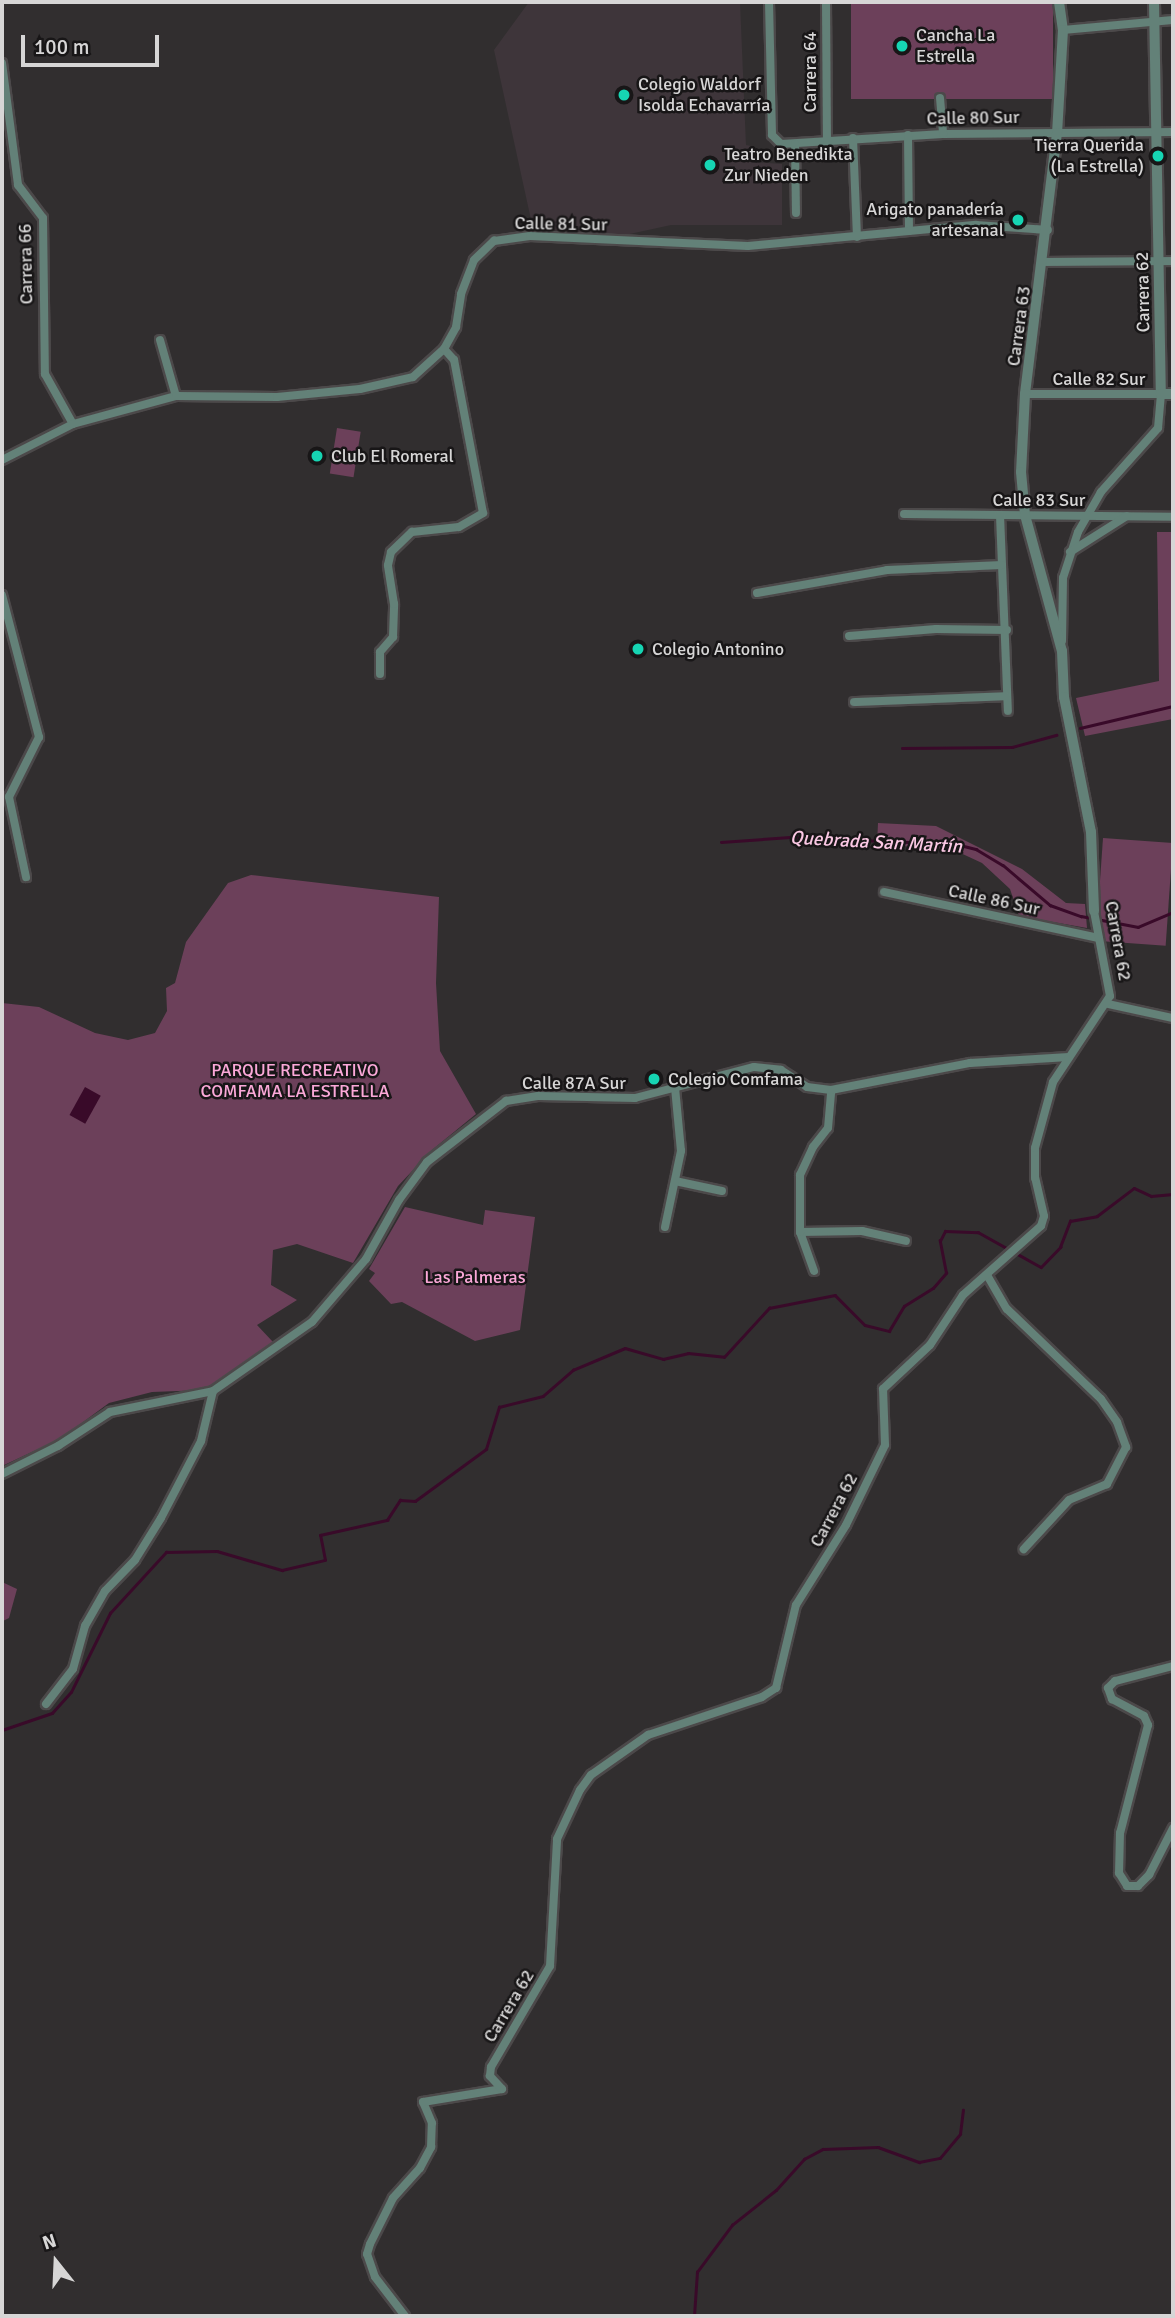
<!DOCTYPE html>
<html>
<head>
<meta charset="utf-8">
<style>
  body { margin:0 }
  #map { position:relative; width:1175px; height:2318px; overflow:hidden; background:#312e2f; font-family:Signika,sans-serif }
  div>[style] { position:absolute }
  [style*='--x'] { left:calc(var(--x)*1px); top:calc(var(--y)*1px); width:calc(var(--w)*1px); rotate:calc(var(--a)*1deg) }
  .built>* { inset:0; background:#3e353a }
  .green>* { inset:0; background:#6c405a; transform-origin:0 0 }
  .water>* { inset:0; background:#390a29; transform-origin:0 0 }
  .stream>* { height:2.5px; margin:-1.25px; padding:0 1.25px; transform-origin:1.25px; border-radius:1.25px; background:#390a29 }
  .roads { filter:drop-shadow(2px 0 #4c494a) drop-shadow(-2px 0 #4c494a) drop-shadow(0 2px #4c494a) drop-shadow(0 -2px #4c494a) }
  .minor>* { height:8px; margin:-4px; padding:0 4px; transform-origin:4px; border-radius:4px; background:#638178 }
  .tertiary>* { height:10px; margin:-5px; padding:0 5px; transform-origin:5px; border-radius:5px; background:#638178 }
  .dots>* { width:19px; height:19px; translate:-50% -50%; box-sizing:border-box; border:4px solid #181617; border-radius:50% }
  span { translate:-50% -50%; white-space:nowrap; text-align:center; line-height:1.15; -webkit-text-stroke:5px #181617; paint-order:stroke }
  .poi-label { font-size:18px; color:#d7d6d6 }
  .left { translate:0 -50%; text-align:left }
  .right { translate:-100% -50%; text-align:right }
  .street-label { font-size:18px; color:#d7d6d6 }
  .park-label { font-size:18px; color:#fba8d8 }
  .water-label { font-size:19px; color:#fbc8e4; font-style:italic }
  .frame { position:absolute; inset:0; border:4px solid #d7d6d6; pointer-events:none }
  .north { position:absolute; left:21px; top:2227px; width:70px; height:70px; -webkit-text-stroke:5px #181617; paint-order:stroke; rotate:342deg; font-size:19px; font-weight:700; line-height:28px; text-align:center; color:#d7d6d6 }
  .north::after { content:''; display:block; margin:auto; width:24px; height:32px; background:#d7d6d6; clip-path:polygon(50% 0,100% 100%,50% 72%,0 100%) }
  .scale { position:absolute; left:21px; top:35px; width:138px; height:32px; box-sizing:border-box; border:4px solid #d7d6d6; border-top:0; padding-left:9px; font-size:21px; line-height:24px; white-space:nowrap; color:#d7d6d6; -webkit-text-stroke:5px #181617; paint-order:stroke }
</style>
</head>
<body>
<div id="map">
  <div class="built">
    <i style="clip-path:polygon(529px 2px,740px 2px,746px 145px,751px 146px,754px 162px,782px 164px,782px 225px,671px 225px,625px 235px,533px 229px,494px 50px)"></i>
  </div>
  <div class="green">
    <i style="left:851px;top:2px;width:202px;height:97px"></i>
    <i style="left:337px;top:428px;width:24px;height:46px;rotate:9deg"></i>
    <i style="clip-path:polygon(1157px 532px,1173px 532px,1173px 719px,1085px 736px,1076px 698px,1159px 681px)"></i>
    <i style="clip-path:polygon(878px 823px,936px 826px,1022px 869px,1066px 903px,1085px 904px,1087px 928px,1019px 916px,1010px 889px,982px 863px,954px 850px,877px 844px)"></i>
    <i style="left:1103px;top:838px;width:70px;height:103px;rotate:4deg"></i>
    <i style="clip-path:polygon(251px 875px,439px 897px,436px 983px,440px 1051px,476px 1114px,432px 1150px,398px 1186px,353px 1263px,297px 1244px,273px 1250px,271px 1285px,297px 1300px,257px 1325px,273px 1342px,239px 1367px,205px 1390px,152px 1392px,109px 1403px,60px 1439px,2px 1466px,2px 1003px,39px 1007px,95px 1033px,128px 1040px,155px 1033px,167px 1011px,166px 988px,175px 983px,186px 942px,228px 883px)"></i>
    <i style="clip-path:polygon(405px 1207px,483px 1225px,485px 1210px,535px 1217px,520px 1330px,475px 1341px,402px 1302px,391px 1304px,369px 1281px,375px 1273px,369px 1269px)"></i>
    <i style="clip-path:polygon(2px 1582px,17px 1589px,9px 1618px,3px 1621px)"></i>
  </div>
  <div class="water">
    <i style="left:85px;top:1087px;width:18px;height:32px;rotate:29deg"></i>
  </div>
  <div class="stream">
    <i style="--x:1080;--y:728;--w:96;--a:-13.3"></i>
    <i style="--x:902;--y:748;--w:110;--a:-0.5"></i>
    <i style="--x:1012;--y:747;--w:46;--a:-15.3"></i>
    <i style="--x:721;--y:842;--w:69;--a:-4.1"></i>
    <i style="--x:790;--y:837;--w:166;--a:2.4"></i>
    <i style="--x:956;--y:844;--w:21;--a:14"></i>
    <i style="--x:976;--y:849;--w:31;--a:31"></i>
    <i style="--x:1003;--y:865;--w:62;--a:40.4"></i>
    <i style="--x:1050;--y:905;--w:33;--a:20"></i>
    <i style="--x:1081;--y:916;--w:58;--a:10.9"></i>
    <i style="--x:1138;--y:927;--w:38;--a:-23"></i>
    <i style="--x:2;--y:1730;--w:53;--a:-18.8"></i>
    <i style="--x:52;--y:1713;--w:28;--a:-48"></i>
    <i style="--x:71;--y:1692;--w:88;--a:-63.7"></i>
    <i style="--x:110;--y:1613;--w:83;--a:-47.4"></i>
    <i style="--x:166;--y:1552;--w:51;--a:-1.1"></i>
    <i style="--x:217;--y:1551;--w:68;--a:16.3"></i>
    <i style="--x:282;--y:1570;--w:44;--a:-13.1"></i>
    <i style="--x:325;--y:1560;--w:25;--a:-101"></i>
    <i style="--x:320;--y:1535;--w:69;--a:-12.6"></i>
    <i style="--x:387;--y:1520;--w:24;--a:-57"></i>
    <i style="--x:400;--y:1500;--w:15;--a:4"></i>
    <i style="--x:415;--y:1501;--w:88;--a:-36.2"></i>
    <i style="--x:486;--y:1449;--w:44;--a:-72.8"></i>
    <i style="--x:499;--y:1407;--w:45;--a:-14"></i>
    <i style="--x:543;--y:1396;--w:40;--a:-41"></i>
    <i style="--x:573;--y:1370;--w:56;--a:-22.9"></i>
    <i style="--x:625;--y:1348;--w:40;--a:16"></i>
    <i style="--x:663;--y:1359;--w:26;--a:-13"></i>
    <i style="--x:688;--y:1353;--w:36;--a:6"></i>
    <i style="--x:724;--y:1357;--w:67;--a:-47.4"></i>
    <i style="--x:769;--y:1308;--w:67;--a:-11.1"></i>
    <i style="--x:835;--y:1295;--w:42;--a:45"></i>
    <i style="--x:865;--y:1325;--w:25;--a:14"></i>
    <i style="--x:889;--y:1331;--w:29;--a:-59"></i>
    <i style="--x:904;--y:1306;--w:34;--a:-32"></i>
    <i style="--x:933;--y:1288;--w:20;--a:-49"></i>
    <i style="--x:946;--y:1273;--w:33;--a:-101"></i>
    <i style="--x:940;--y:1241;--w:11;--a:-63"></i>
    <i style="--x:945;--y:1231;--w:33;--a:2"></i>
    <i style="--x:978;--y:1232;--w:72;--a:29.1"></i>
    <i style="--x:1041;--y:1267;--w:28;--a:-46"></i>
    <i style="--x:1060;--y:1247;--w:28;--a:-69"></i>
    <i style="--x:1070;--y:1221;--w:27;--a:-10"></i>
    <i style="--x:1097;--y:1216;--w:46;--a:-37.1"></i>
    <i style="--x:1134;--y:1188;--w:19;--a:25"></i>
    <i style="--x:1151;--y:1196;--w:22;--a:-5"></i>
    <i style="--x:694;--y:2316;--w:44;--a:-86.1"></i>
    <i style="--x:697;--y:2272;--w:59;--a:-53.3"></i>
    <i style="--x:732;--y:2225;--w:56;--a:-38.5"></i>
    <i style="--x:776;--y:2190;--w:42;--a:-47.9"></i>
    <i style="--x:804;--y:2159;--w:21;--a:-28"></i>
    <i style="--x:823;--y:2149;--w:55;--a:-2.1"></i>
    <i style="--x:878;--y:2147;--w:44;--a:20.1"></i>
    <i style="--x:919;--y:2162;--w:21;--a:-11"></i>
    <i style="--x:940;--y:2158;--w:31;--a:-50"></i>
    <i style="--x:960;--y:2134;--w:24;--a:-83"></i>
  </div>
  <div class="roads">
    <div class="minor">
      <i style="--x:769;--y:2;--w:133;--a:88.7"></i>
      <i style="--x:772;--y:135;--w:13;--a:45"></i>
      <i style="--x:781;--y:144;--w:162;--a:-3.5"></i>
      <i style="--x:943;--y:134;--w:230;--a:-0.5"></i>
      <i style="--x:826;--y:2;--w:139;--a:89.6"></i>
      <i style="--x:1063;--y:30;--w:110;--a:-5.2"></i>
      <i style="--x:2;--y:63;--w:123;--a:82.5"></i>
      <i style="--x:18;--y:185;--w:41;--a:52.9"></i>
      <i style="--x:43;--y:218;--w:156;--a:89.3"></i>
      <i style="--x:45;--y:374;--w:57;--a:60.8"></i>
      <i style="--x:940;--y:98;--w:36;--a:85"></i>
      <i style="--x:908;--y:135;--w:96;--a:89.4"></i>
      <i style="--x:853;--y:138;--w:99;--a:87.7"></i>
      <i style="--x:795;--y:144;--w:69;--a:89.2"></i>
      <i style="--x:1044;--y:262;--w:129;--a:-0.4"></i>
      <i style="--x:160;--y:340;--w:58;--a:74.1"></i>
      <i style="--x:1025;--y:394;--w:136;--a:0"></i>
      <i style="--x:1161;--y:394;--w:34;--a:95"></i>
      <i style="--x:1158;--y:428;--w:86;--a:131.7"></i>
      <i style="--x:1101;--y:492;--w:46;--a:119.9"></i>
      <i style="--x:1078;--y:532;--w:48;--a:108.1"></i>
      <i style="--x:1063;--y:578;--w:63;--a:90.9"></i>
      <i style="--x:2;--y:460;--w:80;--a:-26.9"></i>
      <i style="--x:73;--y:424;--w:107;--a:-15.2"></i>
      <i style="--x:176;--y:396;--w:101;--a:0.6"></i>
      <i style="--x:277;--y:397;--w:83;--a:-5.5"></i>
      <i style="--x:360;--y:389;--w:54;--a:-12.8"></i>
      <i style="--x:413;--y:377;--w:42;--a:-42.1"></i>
      <i style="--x:444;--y:349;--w:25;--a:-61"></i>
      <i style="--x:456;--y:327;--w:33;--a:-81"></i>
      <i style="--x:461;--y:294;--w:36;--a:-69"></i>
      <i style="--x:474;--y:260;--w:28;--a:-44"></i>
      <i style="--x:494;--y:241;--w:36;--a:-8"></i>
      <i style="--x:530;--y:236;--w:218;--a:2.6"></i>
      <i style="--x:748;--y:246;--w:229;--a:-5.3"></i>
      <i style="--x:976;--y:225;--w:72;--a:4"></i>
      <i style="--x:904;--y:514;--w:269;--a:0.6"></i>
      <i style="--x:1000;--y:515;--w:196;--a:87.7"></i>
      <i style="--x:1070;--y:552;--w:67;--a:-32.3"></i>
      <i style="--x:757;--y:593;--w:132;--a:-10"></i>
      <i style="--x:887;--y:570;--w:115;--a:-2.5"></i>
      <i style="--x:2;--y:595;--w:147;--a:75.4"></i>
      <i style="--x:39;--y:737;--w:67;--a:116.6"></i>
      <i style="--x:9;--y:797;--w:82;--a:78"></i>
      <i style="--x:849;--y:636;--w:87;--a:-4.6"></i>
      <i style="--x:936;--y:629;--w:71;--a:0.8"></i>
      <i style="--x:380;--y:674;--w:22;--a:-90"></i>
      <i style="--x:380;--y:652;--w:20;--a:-49"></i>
      <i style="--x:393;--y:637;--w:33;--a:-88"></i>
      <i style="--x:394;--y:604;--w:39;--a:-99"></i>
      <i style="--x:388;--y:565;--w:13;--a:-77"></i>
      <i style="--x:391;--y:552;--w:29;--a:-44"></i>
      <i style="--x:412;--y:532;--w:47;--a:-6.1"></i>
      <i style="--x:459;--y:527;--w:28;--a:-30"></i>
      <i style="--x:483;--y:513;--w:156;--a:-100.7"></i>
      <i style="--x:454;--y:360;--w:15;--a:-132"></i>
      <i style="--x:854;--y:702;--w:153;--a:-2.2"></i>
      <i style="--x:884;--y:892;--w:219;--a:12.1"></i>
      <i style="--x:1108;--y:1004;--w:66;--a:12.2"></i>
      <i style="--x:675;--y:1181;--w:48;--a:12"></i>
      <i style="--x:665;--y:1227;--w:78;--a:-78.1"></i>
      <i style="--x:681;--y:1151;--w:63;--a:-95.4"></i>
      <i style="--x:800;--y:1232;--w:62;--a:-0.9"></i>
      <i style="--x:862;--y:1231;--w:45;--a:12.8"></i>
      <i style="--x:814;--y:1271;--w:41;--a:-109.7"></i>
      <i style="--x:800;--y:1232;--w:57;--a:-90"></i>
      <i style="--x:800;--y:1175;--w:31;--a:-65"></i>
      <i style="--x:813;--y:1147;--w:24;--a:-52"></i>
      <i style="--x:828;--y:1128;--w:38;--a:-85"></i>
      <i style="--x:987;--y:1275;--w:39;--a:60"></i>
      <i style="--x:1007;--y:1309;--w:130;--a:43.8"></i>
      <i style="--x:1101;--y:1399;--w:28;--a:55"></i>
      <i style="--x:1117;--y:1422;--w:27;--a:70"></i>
      <i style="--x:1126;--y:1447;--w:42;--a:117.2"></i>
      <i style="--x:1107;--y:1484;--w:41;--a:157.2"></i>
      <i style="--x:1069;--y:1500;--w:67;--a:132.6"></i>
      <i style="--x:2;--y:1474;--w:63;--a:-26.6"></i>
      <i style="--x:58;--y:1446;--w:62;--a:-33.2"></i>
      <i style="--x:110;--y:1412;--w:105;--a:-11.5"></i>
      <i style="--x:213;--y:1391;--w:121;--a:-34.9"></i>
      <i style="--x:312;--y:1322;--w:83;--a:-49.4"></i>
      <i style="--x:366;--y:1259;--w:68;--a:-60.8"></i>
      <i style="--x:399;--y:1200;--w:47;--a:-53.6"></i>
      <i style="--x:427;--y:1162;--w:100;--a:-37.7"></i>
      <i style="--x:506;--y:1101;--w:32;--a:-9"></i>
      <i style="--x:538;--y:1096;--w:97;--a:1.2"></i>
      <i style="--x:635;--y:1098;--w:123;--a:-14.6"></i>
      <i style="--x:754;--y:1067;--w:27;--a:6"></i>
      <i style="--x:781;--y:1070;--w:31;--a:33"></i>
      <i style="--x:807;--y:1087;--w:24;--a:7"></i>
      <i style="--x:831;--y:1090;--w:142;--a:-11"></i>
      <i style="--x:970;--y:1063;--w:99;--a:-3.5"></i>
      <i style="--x:1173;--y:1666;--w:60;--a:165.5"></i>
      <i style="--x:1115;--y:1681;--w:10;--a:135"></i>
      <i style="--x:1108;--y:1688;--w:12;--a:70"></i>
      <i style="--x:1112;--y:1699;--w:36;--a:28"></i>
      <i style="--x:1144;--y:1716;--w:10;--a:66"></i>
      <i style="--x:1148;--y:1725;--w:112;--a:104.5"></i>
      <i style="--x:1120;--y:1833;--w:40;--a:91.4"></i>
      <i style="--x:1119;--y:1873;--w:15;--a:58"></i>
      <i style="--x:1127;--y:1886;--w:11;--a:0"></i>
      <i style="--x:1138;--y:1886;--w:16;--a:-45"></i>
      <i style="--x:1149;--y:1875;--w:53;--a:-62.9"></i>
      <i style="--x:46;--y:1704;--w:44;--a:-52.4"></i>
      <i style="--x:73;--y:1669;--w:45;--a:-74.4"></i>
      <i style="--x:85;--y:1626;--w:40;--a:-60.3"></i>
      <i style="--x:105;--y:1591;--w:43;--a:-45.9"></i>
      <i style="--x:135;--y:1560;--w:49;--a:-58.2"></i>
      <i style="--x:161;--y:1518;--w:87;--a:-62.5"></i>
      <i style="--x:201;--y:1441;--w:51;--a:-76.5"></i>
      <i style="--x:405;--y:2316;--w:49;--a:-127.6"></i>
      <i style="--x:375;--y:2277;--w:24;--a:-109"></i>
      <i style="--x:367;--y:2254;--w:10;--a:-73"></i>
      <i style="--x:370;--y:2244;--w:51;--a:-63.4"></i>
      <i style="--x:393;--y:2198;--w:40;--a:-48"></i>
      <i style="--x:420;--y:2168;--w:24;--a:-62"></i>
      <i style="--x:431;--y:2147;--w:24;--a:-88"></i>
      <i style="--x:432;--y:2123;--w:23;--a:-113"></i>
      <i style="--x:423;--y:2102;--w:80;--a:-9.3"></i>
      <i style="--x:502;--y:2089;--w:18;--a:-133"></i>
      <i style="--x:490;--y:2076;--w:9;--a:-84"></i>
      <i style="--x:491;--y:2067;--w:117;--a:-59.7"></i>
      <i style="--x:550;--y:1966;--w:127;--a:-86.8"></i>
      <i style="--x:557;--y:1839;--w:54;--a:-64.9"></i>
      <i style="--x:580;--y:1790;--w:19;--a:-54"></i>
      <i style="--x:591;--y:1775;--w:70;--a:-35.1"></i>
      <i style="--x:648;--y:1735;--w:120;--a:-18.4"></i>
      <i style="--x:762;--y:1697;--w:17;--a:-33"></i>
      <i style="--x:776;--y:1688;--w:85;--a:-76.5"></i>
      <i style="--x:796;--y:1605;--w:94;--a:-58"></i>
      <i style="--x:846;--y:1525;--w:89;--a:-64"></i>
      <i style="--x:885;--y:1445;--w:56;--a:-92"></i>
      <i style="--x:883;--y:1389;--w:64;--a:-43.1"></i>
      <i style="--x:930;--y:1345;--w:60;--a:-56.6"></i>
      <i style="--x:963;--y:1295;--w:104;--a:-41.5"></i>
      <i style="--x:1041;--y:1226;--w:10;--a:-73"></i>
      <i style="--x:1044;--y:1216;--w:39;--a:-103"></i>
      <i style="--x:1035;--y:1178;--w:30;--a:-90"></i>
      <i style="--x:1035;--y:1148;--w:68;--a:-74.7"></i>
      <i style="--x:1053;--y:1082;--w:103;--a:-56.5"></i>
      <i style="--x:1110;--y:996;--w:86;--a:-100.7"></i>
    </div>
    <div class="tertiary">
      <i style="--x:1059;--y:2;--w:28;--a:82"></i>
      <i style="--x:1063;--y:30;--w:103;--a:93.3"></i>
      <i style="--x:1057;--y:133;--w:263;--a:97"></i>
      <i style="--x:1025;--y:394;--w:78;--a:92.9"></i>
      <i style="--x:1021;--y:472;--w:43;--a:84.7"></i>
      <i style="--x:1025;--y:515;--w:141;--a:74.8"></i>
      <i style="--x:1062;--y:651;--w:46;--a:87.5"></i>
      <i style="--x:1064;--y:697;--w:138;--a:78.7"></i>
      <i style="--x:1091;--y:832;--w:79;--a:87.8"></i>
      <i style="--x:1154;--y:2;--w:392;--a:89"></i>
      <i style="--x:1161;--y:394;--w:12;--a:0"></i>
    </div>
  </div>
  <div class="dots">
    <i style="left:902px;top:46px;background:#16d5b3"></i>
    <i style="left:624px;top:95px;background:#16d5b3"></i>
    <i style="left:1158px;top:156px;background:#16d5b3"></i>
    <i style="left:710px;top:165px;background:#16d5b3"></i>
    <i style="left:1018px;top:220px;background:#16d5b3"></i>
    <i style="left:317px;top:456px;background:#16d5b3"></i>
    <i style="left:638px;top:649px;background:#16d5b3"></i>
    <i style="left:654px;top:1079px;background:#16d5b3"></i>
  </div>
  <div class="poi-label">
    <span class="left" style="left:916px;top:46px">Cancha La<br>Estrella</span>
    <span class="left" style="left:638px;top:95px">Colegio Waldorf<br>Isolda Echavarría</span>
    <span class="right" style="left:1144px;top:156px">Tierra Querida<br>(La Estrella)</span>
    <span class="left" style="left:724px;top:165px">Teatro Benedikta<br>Zur Nieden</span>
    <span class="right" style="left:1004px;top:220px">Arigato panadería<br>artesanal</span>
    <span class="left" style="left:331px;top:456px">Club El Romeral</span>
    <span class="left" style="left:652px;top:649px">Colegio Antonino</span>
    <span class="left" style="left:668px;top:1079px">Colegio Comfama</span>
  </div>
  <div class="street-label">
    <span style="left:810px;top:72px;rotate:-90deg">Carrera 64</span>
    <span style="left:973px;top:118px;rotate:-1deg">Calle 80 Sur</span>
    <span style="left:561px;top:224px;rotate:1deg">Calle 81 Sur</span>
    <span style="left:26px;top:264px;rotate:-91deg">Carrera 66</span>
    <span style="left:1143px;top:292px;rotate:-91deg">Carrera 62</span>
    <span style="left:1019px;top:326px;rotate:-82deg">Carrera 63</span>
    <span style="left:1099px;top:379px">Calle 82 Sur</span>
    <span style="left:1039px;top:500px">Calle 83 Sur</span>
    <span style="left:994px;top:900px;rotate:12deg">Calle 86 Sur</span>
    <span style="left:1118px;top:941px;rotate:80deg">Carrera 62</span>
    <span style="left:574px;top:1083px">Calle 87A Sur</span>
    <span style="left:834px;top:1510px;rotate:-62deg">Carrera 62</span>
    <span style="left:509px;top:2006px;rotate:-59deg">Carrera 62</span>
  </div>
  <div class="park-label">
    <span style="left:295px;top:1081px">PARQUE RECREATIVO<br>COMFAMA LA ESTRELLA</span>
    <span style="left:475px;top:1277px">Las Palmeras</span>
  </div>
  <div class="water-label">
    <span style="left:876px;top:843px;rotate:3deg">Quebrada San Martín</span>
  </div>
  <div class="frame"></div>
  <div class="north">N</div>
  <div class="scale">100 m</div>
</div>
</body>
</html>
